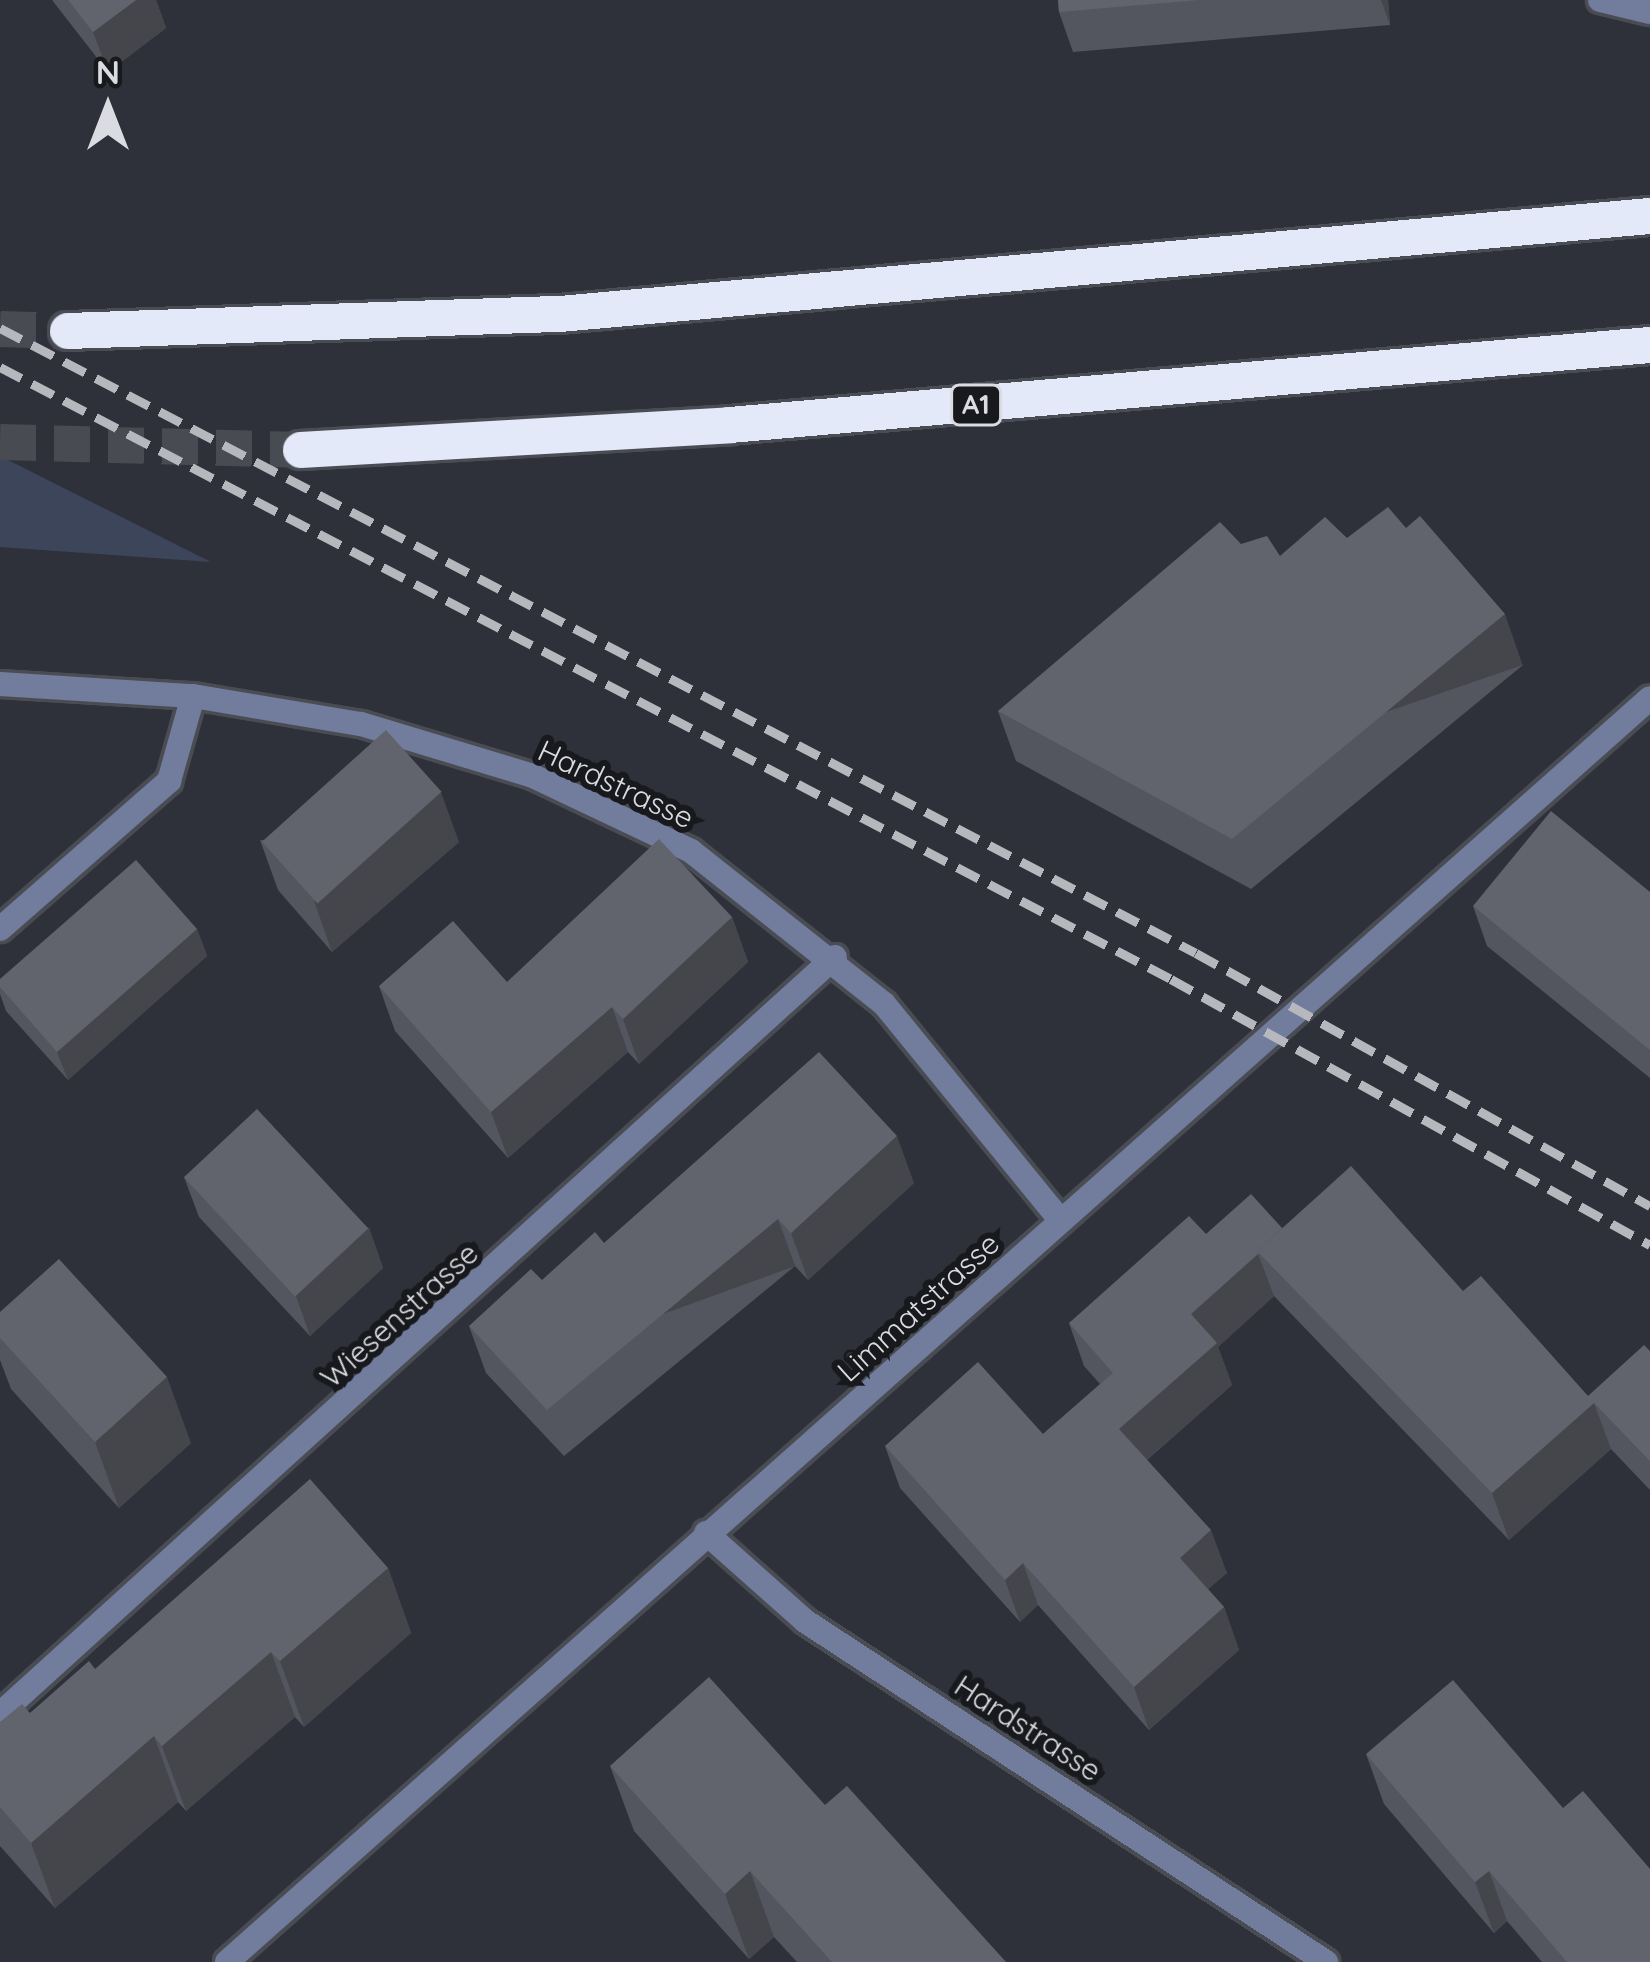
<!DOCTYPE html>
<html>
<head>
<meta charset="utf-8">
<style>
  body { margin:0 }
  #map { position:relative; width:1650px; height:1962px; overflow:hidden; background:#2e3139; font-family:Quicksand,sans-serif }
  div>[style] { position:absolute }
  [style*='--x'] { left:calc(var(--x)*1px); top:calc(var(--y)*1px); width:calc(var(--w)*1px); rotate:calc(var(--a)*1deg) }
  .green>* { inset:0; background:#3d455a }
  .highway-tunnel>* { height:36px; margin-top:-18px; transform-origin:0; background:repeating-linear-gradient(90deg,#484b52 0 36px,transparent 0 54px) }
  .roads { filter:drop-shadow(3px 0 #4a4c54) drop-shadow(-3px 0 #4a4c54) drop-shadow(0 3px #4a4c54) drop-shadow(0 -3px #4a4c54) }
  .street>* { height:24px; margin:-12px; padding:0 12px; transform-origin:12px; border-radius:12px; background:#727d9d }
  .highway>* { height:36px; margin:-18px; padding:0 18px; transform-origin:18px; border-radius:18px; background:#e3e9f9 }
  .rail>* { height:9px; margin-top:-4.5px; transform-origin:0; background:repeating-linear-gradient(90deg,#b6b8be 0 24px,transparent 0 36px) }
  .wall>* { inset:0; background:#53565e }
  .shaded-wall>* { inset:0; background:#44464c; transform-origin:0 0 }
  .building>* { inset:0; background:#61646d; transform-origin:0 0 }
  span { translate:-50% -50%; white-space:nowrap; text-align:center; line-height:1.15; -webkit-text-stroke:12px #18191d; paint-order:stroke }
  .shield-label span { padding:3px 9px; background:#18191d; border:3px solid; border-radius:9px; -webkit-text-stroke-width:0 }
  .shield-label { font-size:27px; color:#dadce1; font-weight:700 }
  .street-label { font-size:30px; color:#dadce1 }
  .north { position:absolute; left:48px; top:48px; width:120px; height:120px; -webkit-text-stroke:9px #18191d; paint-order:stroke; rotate:0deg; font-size:33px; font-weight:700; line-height:48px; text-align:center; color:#dadce1 }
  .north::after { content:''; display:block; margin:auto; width:42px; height:54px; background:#dadce1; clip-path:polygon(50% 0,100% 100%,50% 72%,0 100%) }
</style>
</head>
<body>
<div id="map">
  <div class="green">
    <i style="clip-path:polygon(0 456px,211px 562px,0 547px)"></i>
  </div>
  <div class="highway-tunnel">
    <i style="--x:0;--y:329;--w:68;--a:1.7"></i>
    <i style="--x:0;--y:442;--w:301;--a:1.5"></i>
  </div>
  <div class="roads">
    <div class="street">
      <i style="--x:1600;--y:0;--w:51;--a:13.5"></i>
      <i style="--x:0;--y:684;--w:193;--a:3.6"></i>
      <i style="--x:193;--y:696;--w:170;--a:9.5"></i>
      <i style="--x:361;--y:724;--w:180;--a:16.8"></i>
      <i style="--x:533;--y:776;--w:175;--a:25.4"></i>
      <i style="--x:691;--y:851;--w:246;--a:38.4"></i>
      <i style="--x:884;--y:1004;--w:279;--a:50.8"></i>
      <i style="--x:0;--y:929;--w:225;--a:-41.2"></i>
      <i style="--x:169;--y:781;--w:88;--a:-74.2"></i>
      <i style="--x:706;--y:1533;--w:132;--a:41.6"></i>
      <i style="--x:805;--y:1621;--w:623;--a:33.21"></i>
      <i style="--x:0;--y:1714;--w:1127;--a:-42.2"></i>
      <i style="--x:227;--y:1962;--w:1903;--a:-41.61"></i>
    </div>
    <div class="highway">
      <i style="--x:68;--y:331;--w:492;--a:-2"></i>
      <i style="--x:560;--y:314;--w:1094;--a:-5.14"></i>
      <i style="--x:301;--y:450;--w:430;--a:-3.3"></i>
      <i style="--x:730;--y:425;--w:923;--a:-4.97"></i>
    </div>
  </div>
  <div class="rail">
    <i style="--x:0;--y:328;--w:1349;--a:27.59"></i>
    <i style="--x:1196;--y:953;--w:520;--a:29.13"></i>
    <i style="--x:0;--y:367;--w:1321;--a:27.59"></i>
    <i style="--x:1171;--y:979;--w:548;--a:29.04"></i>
  </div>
  <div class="wall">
    <i style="clip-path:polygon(52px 0,156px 0,166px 28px,108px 72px)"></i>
    <i style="clip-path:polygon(1058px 0,1388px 0,1390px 25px,1073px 52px,1059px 12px)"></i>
    <i style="clip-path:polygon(1347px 538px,1523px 665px,1251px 889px,1016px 761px,998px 711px,1241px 544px,1280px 556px)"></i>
    <i style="clip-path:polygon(260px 840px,459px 842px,332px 952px,278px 890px)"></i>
    <i style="clip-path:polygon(1650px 892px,1650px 1078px,1487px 946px,1473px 906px)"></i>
    <i style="clip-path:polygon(732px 917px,748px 962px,639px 1064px,628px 1052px,508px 1158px,395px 1031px,379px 986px,507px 982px)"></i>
    <i style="clip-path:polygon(197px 929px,207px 956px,68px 1080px,6px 1011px,0 994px,0 979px)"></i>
    <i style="clip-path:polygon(184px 1177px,369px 1228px,383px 1268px,310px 1336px,199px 1217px)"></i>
    <i style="clip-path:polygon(914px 1183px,808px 1280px,795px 1266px,564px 1456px,486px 1373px,469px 1326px,604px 1243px)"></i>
    <i style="clip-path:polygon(1282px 1228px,1463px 1291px,1588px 1396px,1650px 1351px,1650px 1490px,1611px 1449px,1509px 1540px,1274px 1296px,1218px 1347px,1232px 1385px,1147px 1460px,1227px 1573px,1208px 1589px,1224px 1607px,1239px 1650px,1149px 1730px,1038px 1605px,1020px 1622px,900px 1488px,885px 1446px,1043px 1434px,1100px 1384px,1084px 1366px,1069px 1323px,1206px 1234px)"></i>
    <i style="clip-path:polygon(0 1312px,191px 1443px,119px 1508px,11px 1389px,0 1360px)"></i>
    <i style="clip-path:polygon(388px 1568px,411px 1633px,304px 1727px,295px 1717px,186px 1811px,178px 1802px,55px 1908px,0 1846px,0 1722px,30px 1713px,95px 1669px)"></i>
    <i style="clip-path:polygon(1366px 1754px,1650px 1962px,1542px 1962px,1507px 1921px,1494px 1933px,1384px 1804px)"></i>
    <i style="clip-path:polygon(610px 1766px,825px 1805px,1006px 1962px,797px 1962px,774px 1937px,749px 1959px,634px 1831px)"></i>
  </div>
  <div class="shaded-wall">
    <i style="clip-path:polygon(136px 0,156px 0,166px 28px,108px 72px,93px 32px)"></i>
    <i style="clip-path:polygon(1381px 0,1388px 0,1390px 25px)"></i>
    <i style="left:1505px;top:614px;width:54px;height:354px;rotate:71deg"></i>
    <i style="clip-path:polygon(441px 792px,459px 842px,332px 952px,314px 901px)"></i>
    <i style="clip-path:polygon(732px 917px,748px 962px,639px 1064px,623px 1019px)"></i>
    <i style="clip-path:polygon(197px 929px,207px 956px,68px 1080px,57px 1052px)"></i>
    <i style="clip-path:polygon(612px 1007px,628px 1052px,508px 1158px,491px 1112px)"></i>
    <i style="clip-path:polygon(897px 1136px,914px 1183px,808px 1280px,791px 1233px)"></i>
    <i style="left:778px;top:1219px;width:50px;height:300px;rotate:70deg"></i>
    <i style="clip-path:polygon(369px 1228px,383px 1268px,310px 1336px,296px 1296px)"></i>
    <i style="clip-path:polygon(1258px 1254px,1274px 1296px,1218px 1347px,1232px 1385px,1134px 1471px,1119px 1429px,1191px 1314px)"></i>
    <i style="clip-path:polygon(167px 1377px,191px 1443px,119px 1508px,95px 1442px)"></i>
    <i style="clip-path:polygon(1594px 1403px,1611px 1449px,1509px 1540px,1492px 1493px)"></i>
    <i style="clip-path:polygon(1211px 1530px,1227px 1573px,1195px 1600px,1180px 1558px)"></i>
    <i style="clip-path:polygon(1023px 1563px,1038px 1605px,1020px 1622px,1005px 1580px)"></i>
    <i style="clip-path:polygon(388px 1568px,411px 1633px,304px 1727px,280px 1661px)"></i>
    <i style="clip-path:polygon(1224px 1607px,1239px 1650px,1149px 1730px,1134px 1687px)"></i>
    <i style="clip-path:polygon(271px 1652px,295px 1717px,186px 1811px,162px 1746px)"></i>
    <i style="clip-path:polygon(154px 1736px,178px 1802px,55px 1908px,31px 1843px)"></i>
    <i style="clip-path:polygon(750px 1871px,774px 1937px,749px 1959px,725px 1894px)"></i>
    <i style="clip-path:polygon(1489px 1871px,1507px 1921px,1494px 1933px,1475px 1882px)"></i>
  </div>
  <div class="building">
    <i style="clip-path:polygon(68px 0,136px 0,93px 32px)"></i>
    <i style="clip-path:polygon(1058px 0,1199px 0,1059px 12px)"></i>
    <i style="clip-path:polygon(1388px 507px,1406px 528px,1420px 516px,1505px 614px,1232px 839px,998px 711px,1220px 522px,1241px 544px,1267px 536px,1280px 556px,1325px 517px,1347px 538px)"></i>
    <i style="left:386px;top:730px;width:83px;height:167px;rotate:48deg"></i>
    <i style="clip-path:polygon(1551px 811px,1650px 892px,1650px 1050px,1473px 906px)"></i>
    <i style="clip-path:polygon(659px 839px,732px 917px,623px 1019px,612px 1007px,491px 1112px,379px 986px,453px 921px,507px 982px)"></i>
    <i style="clip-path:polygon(136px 860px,197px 929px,57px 1052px,0 987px,0 979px)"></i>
    <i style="clip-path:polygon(819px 1052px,897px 1136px,791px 1233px,778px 1219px,547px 1410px,469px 1326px,531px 1269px,542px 1280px,595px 1232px,604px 1243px)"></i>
    <i style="left:257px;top:1109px;width:163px;height:100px;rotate:47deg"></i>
    <i style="clip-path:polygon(1351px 1166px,1463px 1291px,1481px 1276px,1588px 1396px,1644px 1345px,1650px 1351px,1650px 1461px,1594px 1403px,1492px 1493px,1257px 1251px)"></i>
    <i style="clip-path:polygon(1251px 1194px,1282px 1228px,1257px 1251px,1259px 1253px,1191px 1314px,1217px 1343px,1119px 1429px,1211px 1530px,1180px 1558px,1224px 1607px,1134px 1687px,1023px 1563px,1005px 1580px,885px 1446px,978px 1362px,1043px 1434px,1113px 1373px,1069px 1323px,1189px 1216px,1206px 1234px)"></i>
    <i style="clip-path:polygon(59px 1259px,167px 1377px,95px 1442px,0 1338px,0 1312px)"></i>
    <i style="clip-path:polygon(310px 1479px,388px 1568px,280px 1661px,271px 1652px,162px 1746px,154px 1736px,31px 1843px,0 1807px,0 1722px,22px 1704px,30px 1713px,89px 1661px,95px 1669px)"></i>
    <i style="clip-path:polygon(709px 1677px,825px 1805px,847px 1786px,1006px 1962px,832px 1962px,750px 1871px,725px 1894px,610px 1766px)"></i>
    <i style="clip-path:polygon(1453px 1680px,1563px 1808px,1583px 1791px,1650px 1869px,1650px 1962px,1567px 1962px,1489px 1871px,1475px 1882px,1366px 1754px)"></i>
  </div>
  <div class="shield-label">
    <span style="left:976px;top:405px">A1</span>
  </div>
  <div class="street-label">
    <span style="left:616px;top:784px;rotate:25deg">Hardstrasse</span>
    <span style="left:918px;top:1307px;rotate:-42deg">Limmatstrasse</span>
    <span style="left:399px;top:1315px;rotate:-42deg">Wiesenstrasse</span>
    <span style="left:1028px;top:1728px;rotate:33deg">Hardstrasse</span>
  </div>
  <div class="north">N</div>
</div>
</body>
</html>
